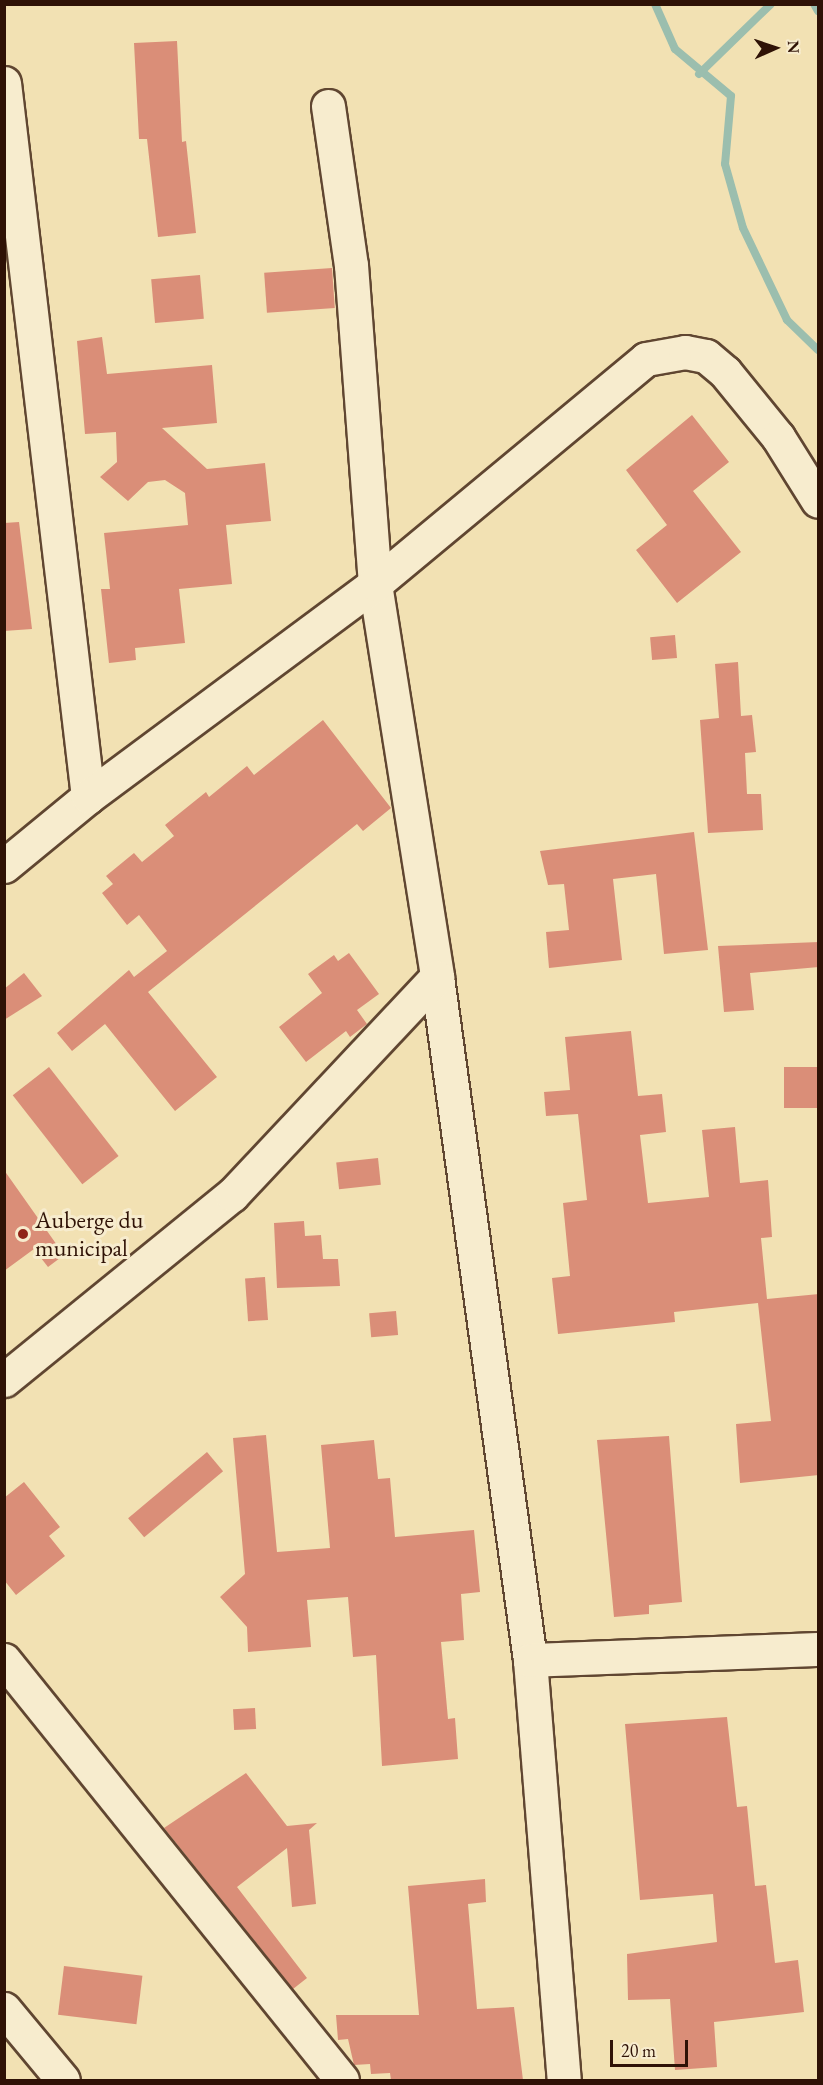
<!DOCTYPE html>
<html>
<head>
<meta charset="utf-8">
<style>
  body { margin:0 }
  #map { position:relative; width:823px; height:2085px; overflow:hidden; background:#f2e1b3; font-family:"EB Garamond",serif }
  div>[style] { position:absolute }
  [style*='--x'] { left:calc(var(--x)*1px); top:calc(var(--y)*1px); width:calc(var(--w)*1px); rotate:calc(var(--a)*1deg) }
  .stream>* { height:8px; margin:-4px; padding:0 4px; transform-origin:4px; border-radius:4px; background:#9bbeae }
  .building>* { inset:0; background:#da8e78; transform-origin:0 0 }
  .roads { filter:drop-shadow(2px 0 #604631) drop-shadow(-2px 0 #604631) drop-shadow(0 2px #604631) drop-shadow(0 -2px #604631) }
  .minor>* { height:33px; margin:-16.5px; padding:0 16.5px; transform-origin:16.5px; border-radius:16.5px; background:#f7ecce }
  .dots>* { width:16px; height:16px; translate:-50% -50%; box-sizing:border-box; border:3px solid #f7ecce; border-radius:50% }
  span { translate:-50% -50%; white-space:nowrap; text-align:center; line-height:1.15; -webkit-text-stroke:6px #f7ecce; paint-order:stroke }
  .poi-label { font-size:24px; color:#2f1206 }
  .left { translate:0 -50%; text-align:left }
  .frame { position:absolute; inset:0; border:6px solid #2f1206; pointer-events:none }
  .north { position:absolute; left:745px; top:18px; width:60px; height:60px; -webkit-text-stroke:4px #f7ecce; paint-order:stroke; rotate:87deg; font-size:16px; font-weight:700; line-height:24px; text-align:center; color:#2f1206 }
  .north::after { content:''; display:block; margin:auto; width:21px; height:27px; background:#2f1206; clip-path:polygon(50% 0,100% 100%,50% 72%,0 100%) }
  .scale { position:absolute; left:610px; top:2040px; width:78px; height:27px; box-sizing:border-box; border:3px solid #2f1206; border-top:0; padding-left:8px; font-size:18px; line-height:21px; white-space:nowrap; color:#2f1206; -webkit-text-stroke:4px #f7ecce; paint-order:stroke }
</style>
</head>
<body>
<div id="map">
  <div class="stream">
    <i style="--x:655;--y:4;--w:49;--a:66"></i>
    <i style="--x:675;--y:49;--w:73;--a:40"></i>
    <i style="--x:731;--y:96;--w:68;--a:95"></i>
    <i style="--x:725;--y:164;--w:66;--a:74.3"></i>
    <i style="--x:743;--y:228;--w:102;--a:64.4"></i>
    <i style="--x:787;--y:320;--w:43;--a:44.1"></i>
    <i style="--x:814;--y:4;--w:8;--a:60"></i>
    <i style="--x:699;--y:74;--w:100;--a:-44.2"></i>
  </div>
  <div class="building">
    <i style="clip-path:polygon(177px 41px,182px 142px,186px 141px,196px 233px,158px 237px,147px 139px,139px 139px,134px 43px)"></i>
    <i style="left:332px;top:268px;width:40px;height:68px;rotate:86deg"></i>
    <i style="left:200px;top:275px;width:44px;height:49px;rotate:85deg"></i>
    <i style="clip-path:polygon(102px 337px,107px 374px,212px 365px,217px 423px,162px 428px,207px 469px,265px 463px,271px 521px,226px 525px,232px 584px,179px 589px,185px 643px,135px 648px,136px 660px,109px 663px,101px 589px,110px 589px,104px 533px,188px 525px,185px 493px,165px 480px,148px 482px,128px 501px,100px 477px,117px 462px,116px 432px,85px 434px,77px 341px)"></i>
    <i style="clip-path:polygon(692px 415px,729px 462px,693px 491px,741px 552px,677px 603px,636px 550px,667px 525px,626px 470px)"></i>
    <i style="clip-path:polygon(19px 522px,32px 629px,4px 631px,4px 523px)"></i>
    <i style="left:675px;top:635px;width:23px;height:25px;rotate:85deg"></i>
    <i style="clip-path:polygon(738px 662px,741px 716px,752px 715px,756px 752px,745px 753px,747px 794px,761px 794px,763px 830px,708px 833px,700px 720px,719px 718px,715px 664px)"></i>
    <i style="clip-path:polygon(323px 720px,391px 808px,363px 831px,357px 824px,148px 992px,217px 1077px,175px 1111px,105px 1024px,72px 1051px,57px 1033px,129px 970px,134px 977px,167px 951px,139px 915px,127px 925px,102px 893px,113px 884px,106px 876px,134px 853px,142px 862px,174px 836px,165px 825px,206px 792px,209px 797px,247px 766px,254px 775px)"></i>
    <i style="clip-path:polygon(694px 832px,708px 950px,664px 954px,656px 874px,613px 879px,622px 960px,549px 968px,546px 932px,569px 930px,564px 884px,548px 885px,540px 851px)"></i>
    <i style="clip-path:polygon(819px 942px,819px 967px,750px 973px,754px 1010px,724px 1012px,718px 946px)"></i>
    <i style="clip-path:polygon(349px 953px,379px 994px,357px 1010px,367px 1024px,350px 1037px,346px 1031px,306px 1062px,279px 1027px,322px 993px,308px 974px,334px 955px,338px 961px)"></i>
    <i style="clip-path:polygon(24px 973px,42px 996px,4px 1020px,4px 989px)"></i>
    <i style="clip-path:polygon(631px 1031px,638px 1096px,662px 1094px,666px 1132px,640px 1135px,648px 1203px,709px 1197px,702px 1130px,735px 1127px,740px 1183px,768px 1180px,772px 1237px,761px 1238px,767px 1299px,819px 1294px,819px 1475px,740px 1483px,736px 1424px,771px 1421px,758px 1303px,674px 1312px,675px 1322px,558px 1334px,552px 1278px,570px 1276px,563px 1203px,587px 1200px,578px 1114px,546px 1116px,544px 1092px,570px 1090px,565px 1037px)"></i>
    <i style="left:49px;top:1067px;width:113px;height:46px;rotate:52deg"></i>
    <i style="left:819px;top:1067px;width:41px;height:35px;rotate:90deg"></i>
    <i style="left:378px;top:1158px;width:27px;height:42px;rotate:84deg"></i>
    <i style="clip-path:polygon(4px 1170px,64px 1255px,48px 1267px,34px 1249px,4px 1271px)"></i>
    <i style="clip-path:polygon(304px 1221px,305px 1236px,321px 1235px,323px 1259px,338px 1259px,340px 1286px,277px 1288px,274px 1223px)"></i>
    <i style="left:265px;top:1277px;width:43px;height:20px;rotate:86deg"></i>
    <i style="left:396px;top:1311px;width:24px;height:27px;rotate:85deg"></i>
    <i style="clip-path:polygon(266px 1435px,277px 1552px,330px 1548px,321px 1445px,374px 1440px,378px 1479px,390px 1478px,395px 1537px,474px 1530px,480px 1592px,461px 1594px,464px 1640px,441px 1642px,448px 1719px,455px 1718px,458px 1759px,382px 1766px,376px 1655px,353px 1657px,348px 1597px,307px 1600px,311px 1647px,248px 1652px,247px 1627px,220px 1597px,245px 1574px,233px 1438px)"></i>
    <i style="clip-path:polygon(669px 1436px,682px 1602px,649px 1605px,649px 1614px,614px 1617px,597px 1440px)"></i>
    <i style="left:207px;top:1452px;width:25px;height:103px;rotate:50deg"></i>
    <i style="clip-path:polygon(24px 1482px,60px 1527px,49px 1536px,65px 1556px,16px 1595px,4px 1580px,4px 1498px)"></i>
    <i style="left:255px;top:1708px;width:21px;height:22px;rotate:87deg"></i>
    <i style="clip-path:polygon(727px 1717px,737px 1807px,747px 1806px,755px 1886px,766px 1885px,775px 1963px,798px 1960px,804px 2012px,714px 2022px,717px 2067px,675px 2070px,670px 1999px,628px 2000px,627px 1954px,717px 1942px,713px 1894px,640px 1900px,625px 1724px)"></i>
    <i style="clip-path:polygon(246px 1773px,287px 1826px,317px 1823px,309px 1830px,316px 1904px,292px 1907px,287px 1848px,237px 1887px,307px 1978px,293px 1989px,164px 1828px)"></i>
    <i style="clip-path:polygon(485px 1879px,486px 1902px,468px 1904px,477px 2009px,514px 2007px,523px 2080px,391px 2080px,390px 2073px,371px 2074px,370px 2064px,354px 2065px,348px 2039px,338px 2040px,336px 2015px,419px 2015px,408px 1886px)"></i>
    <i style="left:64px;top:1966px;width:79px;height:49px;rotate:7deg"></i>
  </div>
  <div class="roads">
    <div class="minor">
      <i style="--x:4;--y:83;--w:719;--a:83.29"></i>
      <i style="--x:328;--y:106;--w:161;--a:81.8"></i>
      <i style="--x:351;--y:265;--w:320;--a:85.7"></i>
      <i style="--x:375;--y:584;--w:398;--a:81"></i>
      <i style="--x:437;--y:977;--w:689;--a:82.25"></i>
      <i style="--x:530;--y:1660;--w:421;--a:85.4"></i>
      <i style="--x:4;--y:866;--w:109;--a:-39.4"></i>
      <i style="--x:88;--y:797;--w:357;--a:-36.6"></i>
      <i style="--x:375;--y:584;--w:352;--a:-39.7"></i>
      <i style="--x:646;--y:359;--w:40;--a:-10"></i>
      <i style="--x:685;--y:352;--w:21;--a:11"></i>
      <i style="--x:706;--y:356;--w:25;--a:40"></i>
      <i style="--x:725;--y:372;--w:84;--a:50.8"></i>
      <i style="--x:778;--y:437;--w:75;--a:58"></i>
      <i style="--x:4;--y:1380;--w:294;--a:-39.1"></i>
      <i style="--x:232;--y:1195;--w:299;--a:-46.8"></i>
      <i style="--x:4;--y:1660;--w:539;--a:51.17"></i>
      <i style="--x:530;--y:1660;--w:288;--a:-2.2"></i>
      <i style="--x:4;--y:2009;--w:92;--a:50.3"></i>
    </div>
  </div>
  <div class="dots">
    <i style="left:23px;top:1234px;background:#8f2418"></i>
  </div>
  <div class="poi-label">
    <span class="left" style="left:35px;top:1234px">Auberge du<br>municipal</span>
  </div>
  <div class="frame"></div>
  <div class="north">N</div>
  <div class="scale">20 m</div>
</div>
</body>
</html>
